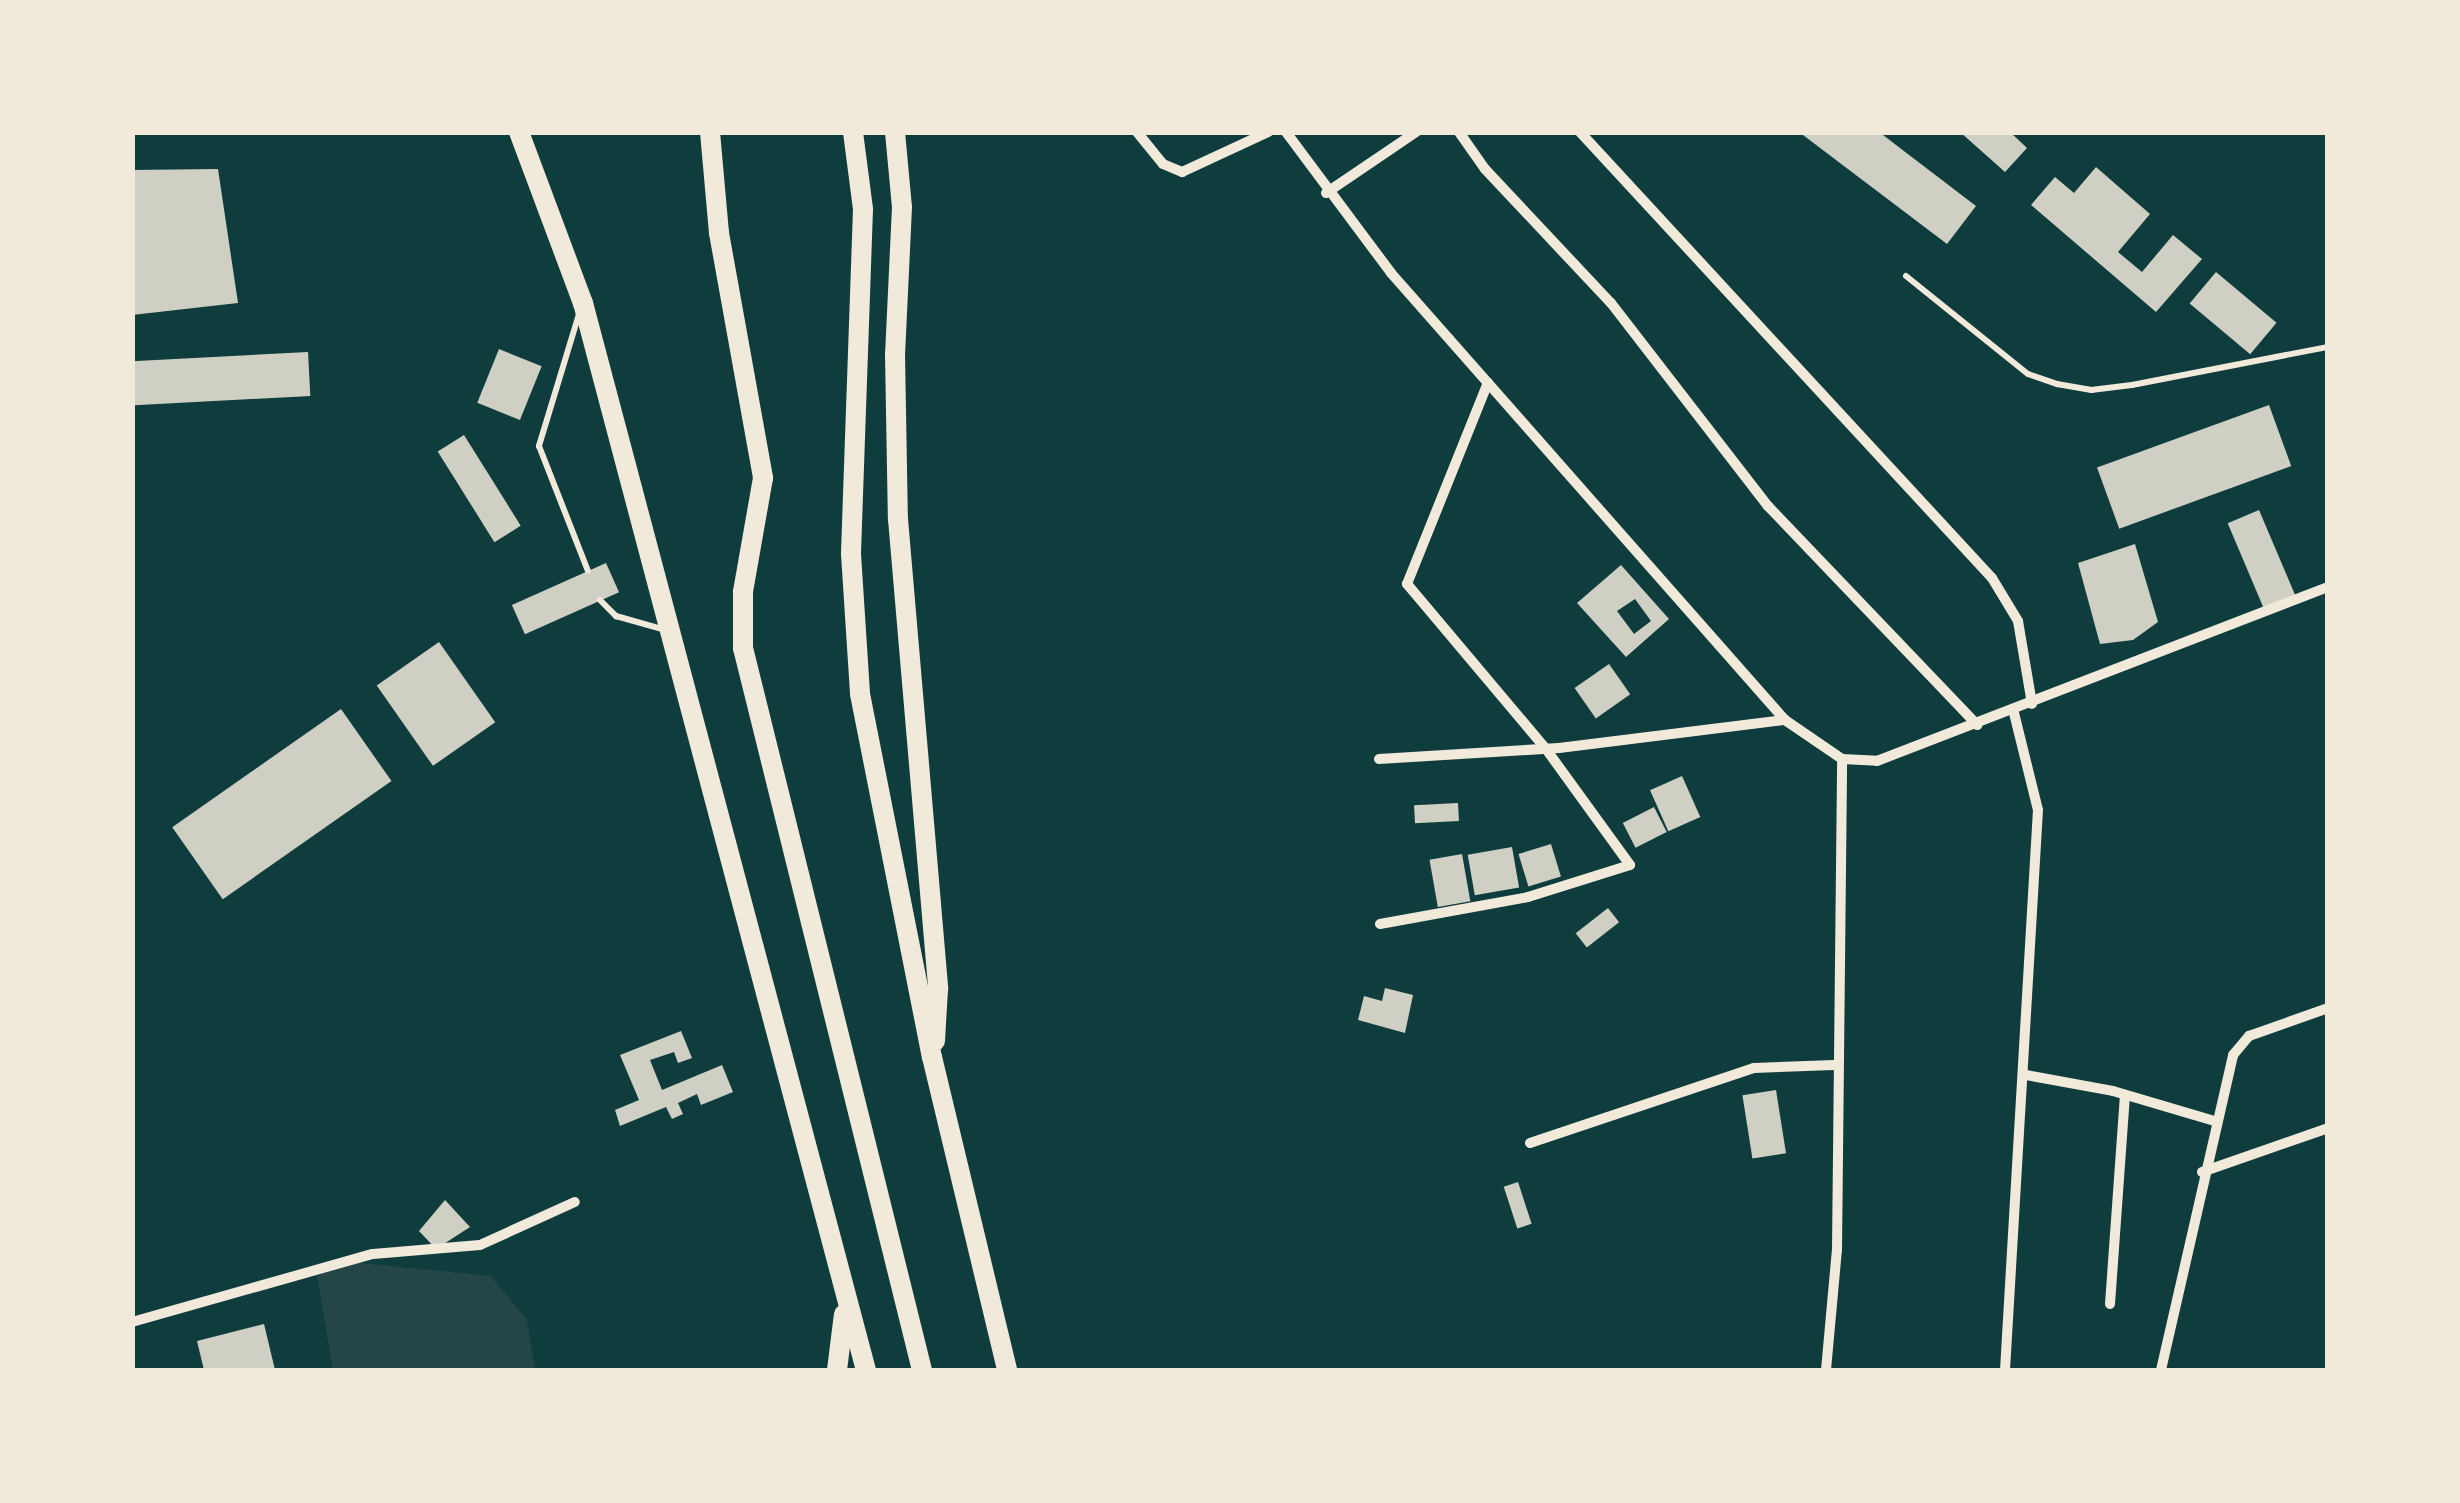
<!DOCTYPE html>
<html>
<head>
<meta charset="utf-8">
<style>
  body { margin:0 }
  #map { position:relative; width:2460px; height:1503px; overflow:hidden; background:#0f3d3e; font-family:"Golos Text",sans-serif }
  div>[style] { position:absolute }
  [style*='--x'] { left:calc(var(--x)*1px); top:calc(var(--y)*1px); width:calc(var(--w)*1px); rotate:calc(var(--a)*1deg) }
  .green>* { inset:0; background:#244646 }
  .building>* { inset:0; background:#cfcfc3; transform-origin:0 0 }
  .service>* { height:6px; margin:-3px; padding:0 3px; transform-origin:3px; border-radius:3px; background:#f1e9da }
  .minor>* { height:10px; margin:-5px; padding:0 5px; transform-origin:5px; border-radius:5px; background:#f1e9da }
  .motorway>* { height:20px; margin:-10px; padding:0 10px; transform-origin:10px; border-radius:10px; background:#f1e9da }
  span { translate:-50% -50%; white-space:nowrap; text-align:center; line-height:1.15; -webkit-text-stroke:10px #f1e9da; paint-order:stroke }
  .frame { position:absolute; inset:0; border:135px solid #f1e9da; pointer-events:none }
</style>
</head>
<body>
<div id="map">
  <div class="green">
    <i style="clip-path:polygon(349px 1262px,491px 1276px,527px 1320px,535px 1370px,333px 1370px,317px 1276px)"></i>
  </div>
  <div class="building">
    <i style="clip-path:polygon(1799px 132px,1879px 132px,1976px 206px,1947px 244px)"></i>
    <i style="clip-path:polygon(1960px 132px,2010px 132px,2027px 148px,2005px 172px)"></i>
    <i style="clip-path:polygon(2096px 167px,2150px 214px,2118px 252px,2142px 272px,2173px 235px,2202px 259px,2156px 312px,2031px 205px,2055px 177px,2074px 193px)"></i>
    <i style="clip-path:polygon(218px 169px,238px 303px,132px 315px,132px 170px)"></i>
    <i style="left:2216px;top:272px;width:79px;height:41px;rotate:40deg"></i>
    <i style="left:499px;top:349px;width:46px;height:58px;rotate:22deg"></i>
    <i style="left:308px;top:352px;width:44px;height:176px;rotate:87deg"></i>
    <i style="left:2269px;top:405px;width:65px;height:183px;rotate:70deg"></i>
    <i style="left:464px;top:435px;width:107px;height:31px;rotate:58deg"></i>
    <i style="left:2259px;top:510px;width:96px;height:34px;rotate:67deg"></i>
    <i style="clip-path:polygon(2135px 544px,2158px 622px,2133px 640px,2100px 644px,2078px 563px)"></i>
    <i style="left:606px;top:563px;width:32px;height:103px;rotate:66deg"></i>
    <i style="clip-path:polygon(evenodd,1621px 565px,1669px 619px,1626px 657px,1577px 603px,1621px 565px,1635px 599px,1651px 621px,1634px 634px,1617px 611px,1635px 599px)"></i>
    <i style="left:439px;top:642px;width:98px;height:76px;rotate:55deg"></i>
    <i style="left:1609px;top:664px;width:37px;height:42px;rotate:55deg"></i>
    <i style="left:341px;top:709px;width:88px;height:206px;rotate:55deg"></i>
    <i style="left:1682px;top:776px;width:45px;height:35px;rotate:66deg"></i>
    <i style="left:1458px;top:803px;width:18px;height:44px;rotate:87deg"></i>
    <i style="left:1654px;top:807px;width:28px;height:35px;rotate:63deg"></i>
    <i style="left:1551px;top:844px;width:34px;height:34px;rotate:73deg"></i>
    <i style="left:1512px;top:847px;width:41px;height:45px;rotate:80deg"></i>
    <i style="left:1462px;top:854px;width:48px;height:33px;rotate:80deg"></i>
    <i style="left:1608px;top:908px;width:18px;height:41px;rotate:52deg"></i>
    <i style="clip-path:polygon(1385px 988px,1413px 995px,1405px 1033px,1358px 1020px,1364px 996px,1382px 1001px)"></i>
    <i style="clip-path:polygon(681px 1031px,692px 1058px,678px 1063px,674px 1052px,650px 1060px,662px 1090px,722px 1065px,733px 1092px,701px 1105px,697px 1094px,678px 1103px,683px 1114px,672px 1119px,666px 1107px,620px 1126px,615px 1110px,639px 1100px,620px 1055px)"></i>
    <i style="left:1776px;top:1090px;width:64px;height:34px;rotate:81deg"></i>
    <i style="left:1518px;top:1182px;width:44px;height:15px;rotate:72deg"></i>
    <i style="clip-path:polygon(445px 1200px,470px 1227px,436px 1249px,419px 1231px)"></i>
    <i style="clip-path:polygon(264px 1324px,275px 1370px,204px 1370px,197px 1341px)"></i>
  </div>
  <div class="service">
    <i style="--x:1906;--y:276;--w:156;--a:38.8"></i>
    <i style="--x:2028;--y:374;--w:31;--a:19"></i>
    <i style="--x:2057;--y:384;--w:35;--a:10"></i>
    <i style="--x:2091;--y:390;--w:41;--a:-7"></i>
    <i style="--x:2132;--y:385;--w:200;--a:-11"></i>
    <i style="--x:579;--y:314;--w:138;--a:106.9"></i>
    <i style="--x:539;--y:446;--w:134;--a:68.6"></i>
    <i style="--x:600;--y:600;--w:23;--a:45"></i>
    <i style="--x:616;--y:616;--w:51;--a:15.9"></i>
  </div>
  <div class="minor">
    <i style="--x:1137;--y:132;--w:41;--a:50.9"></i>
    <i style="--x:1163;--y:164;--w:21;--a:23"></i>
    <i style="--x:1182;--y:172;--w:95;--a:-24.9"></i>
    <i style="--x:1286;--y:132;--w:176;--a:53.3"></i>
    <i style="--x:1391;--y:273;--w:596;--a:48.61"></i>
    <i style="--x:1785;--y:720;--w:69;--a:34.4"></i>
    <i style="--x:1842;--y:759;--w:35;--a:3"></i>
    <i style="--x:1877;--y:761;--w:483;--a:-21.1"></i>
    <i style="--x:1459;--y:132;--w:45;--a:54.9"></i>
    <i style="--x:1485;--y:169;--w:184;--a:46.8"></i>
    <i style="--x:1611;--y:303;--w:257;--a:52.3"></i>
    <i style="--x:1768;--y:506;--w:303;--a:46.3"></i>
    <i style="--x:1580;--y:132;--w:607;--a:47.27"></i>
    <i style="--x:1992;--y:578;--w:50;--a:58.8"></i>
    <i style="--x:2018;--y:621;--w:84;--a:80.4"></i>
    <i style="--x:1326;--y:193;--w:109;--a:-34.1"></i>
    <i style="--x:1379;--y:759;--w:180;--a:-3.5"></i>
    <i style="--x:1559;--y:748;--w:228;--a:-7.1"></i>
    <i style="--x:1380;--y:924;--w:150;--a:-10.3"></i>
    <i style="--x:1528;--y:897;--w:107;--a:-17.4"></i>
    <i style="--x:1630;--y:865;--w:143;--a:-125.9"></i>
    <i style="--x:1546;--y:749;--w:216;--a:-130.1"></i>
    <i style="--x:1407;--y:584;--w:217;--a:-68.1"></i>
    <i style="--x:2026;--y:1075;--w:88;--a:10.4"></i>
    <i style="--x:2113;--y:1091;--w:105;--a:16.5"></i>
    <i style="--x:1530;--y:1143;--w:236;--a:-18.5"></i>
    <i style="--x:1754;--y:1068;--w:80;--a:-2.1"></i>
    <i style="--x:2202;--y:1172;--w:133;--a:-19.2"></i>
    <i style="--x:2110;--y:1304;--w:209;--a:-85.9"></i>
    <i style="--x:132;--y:1322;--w:250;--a:-15.8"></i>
    <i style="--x:373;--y:1254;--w:107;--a:-4.8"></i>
    <i style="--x:480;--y:1245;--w:104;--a:-24.4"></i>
    <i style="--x:1826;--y:1370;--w:121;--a:-84.8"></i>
    <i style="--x:1837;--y:1250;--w:491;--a:-89.4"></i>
    <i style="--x:2005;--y:1370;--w:561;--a:-86.63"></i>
    <i style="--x:2038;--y:810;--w:104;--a:-103.9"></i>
    <i style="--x:2161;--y:1370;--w:323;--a:-77.1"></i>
    <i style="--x:2233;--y:1055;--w:25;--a:-50"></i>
    <i style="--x:2249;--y:1036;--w:84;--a:-19.5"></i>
  </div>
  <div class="motorway">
    <i style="--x:519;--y:132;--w:183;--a:69.5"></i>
    <i style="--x:583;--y:303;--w:1104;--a:75.15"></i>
    <i style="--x:710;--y:132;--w:101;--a:84.9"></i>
    <i style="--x:719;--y:233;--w:249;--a:79.8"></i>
    <i style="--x:763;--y:478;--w:116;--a:100"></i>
    <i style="--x:743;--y:592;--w:56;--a:90"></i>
    <i style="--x:743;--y:648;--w:744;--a:76.08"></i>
    <i style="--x:853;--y:132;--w:78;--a:82.6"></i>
    <i style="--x:863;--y:209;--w:345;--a:92"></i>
    <i style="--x:851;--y:554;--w:140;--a:86.3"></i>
    <i style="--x:860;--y:694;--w:370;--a:78.8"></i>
    <i style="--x:932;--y:1057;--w:322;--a:76.5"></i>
    <i style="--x:895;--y:132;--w:75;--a:84.7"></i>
    <i style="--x:902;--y:207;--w:147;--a:92.7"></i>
    <i style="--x:895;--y:354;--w:165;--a:89"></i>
    <i style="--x:898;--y:519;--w:472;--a:85.1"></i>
    <i style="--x:938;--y:989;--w:52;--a:93.3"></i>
    <i style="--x:837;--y:1370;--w:56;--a:-82.9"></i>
  </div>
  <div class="frame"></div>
</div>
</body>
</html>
